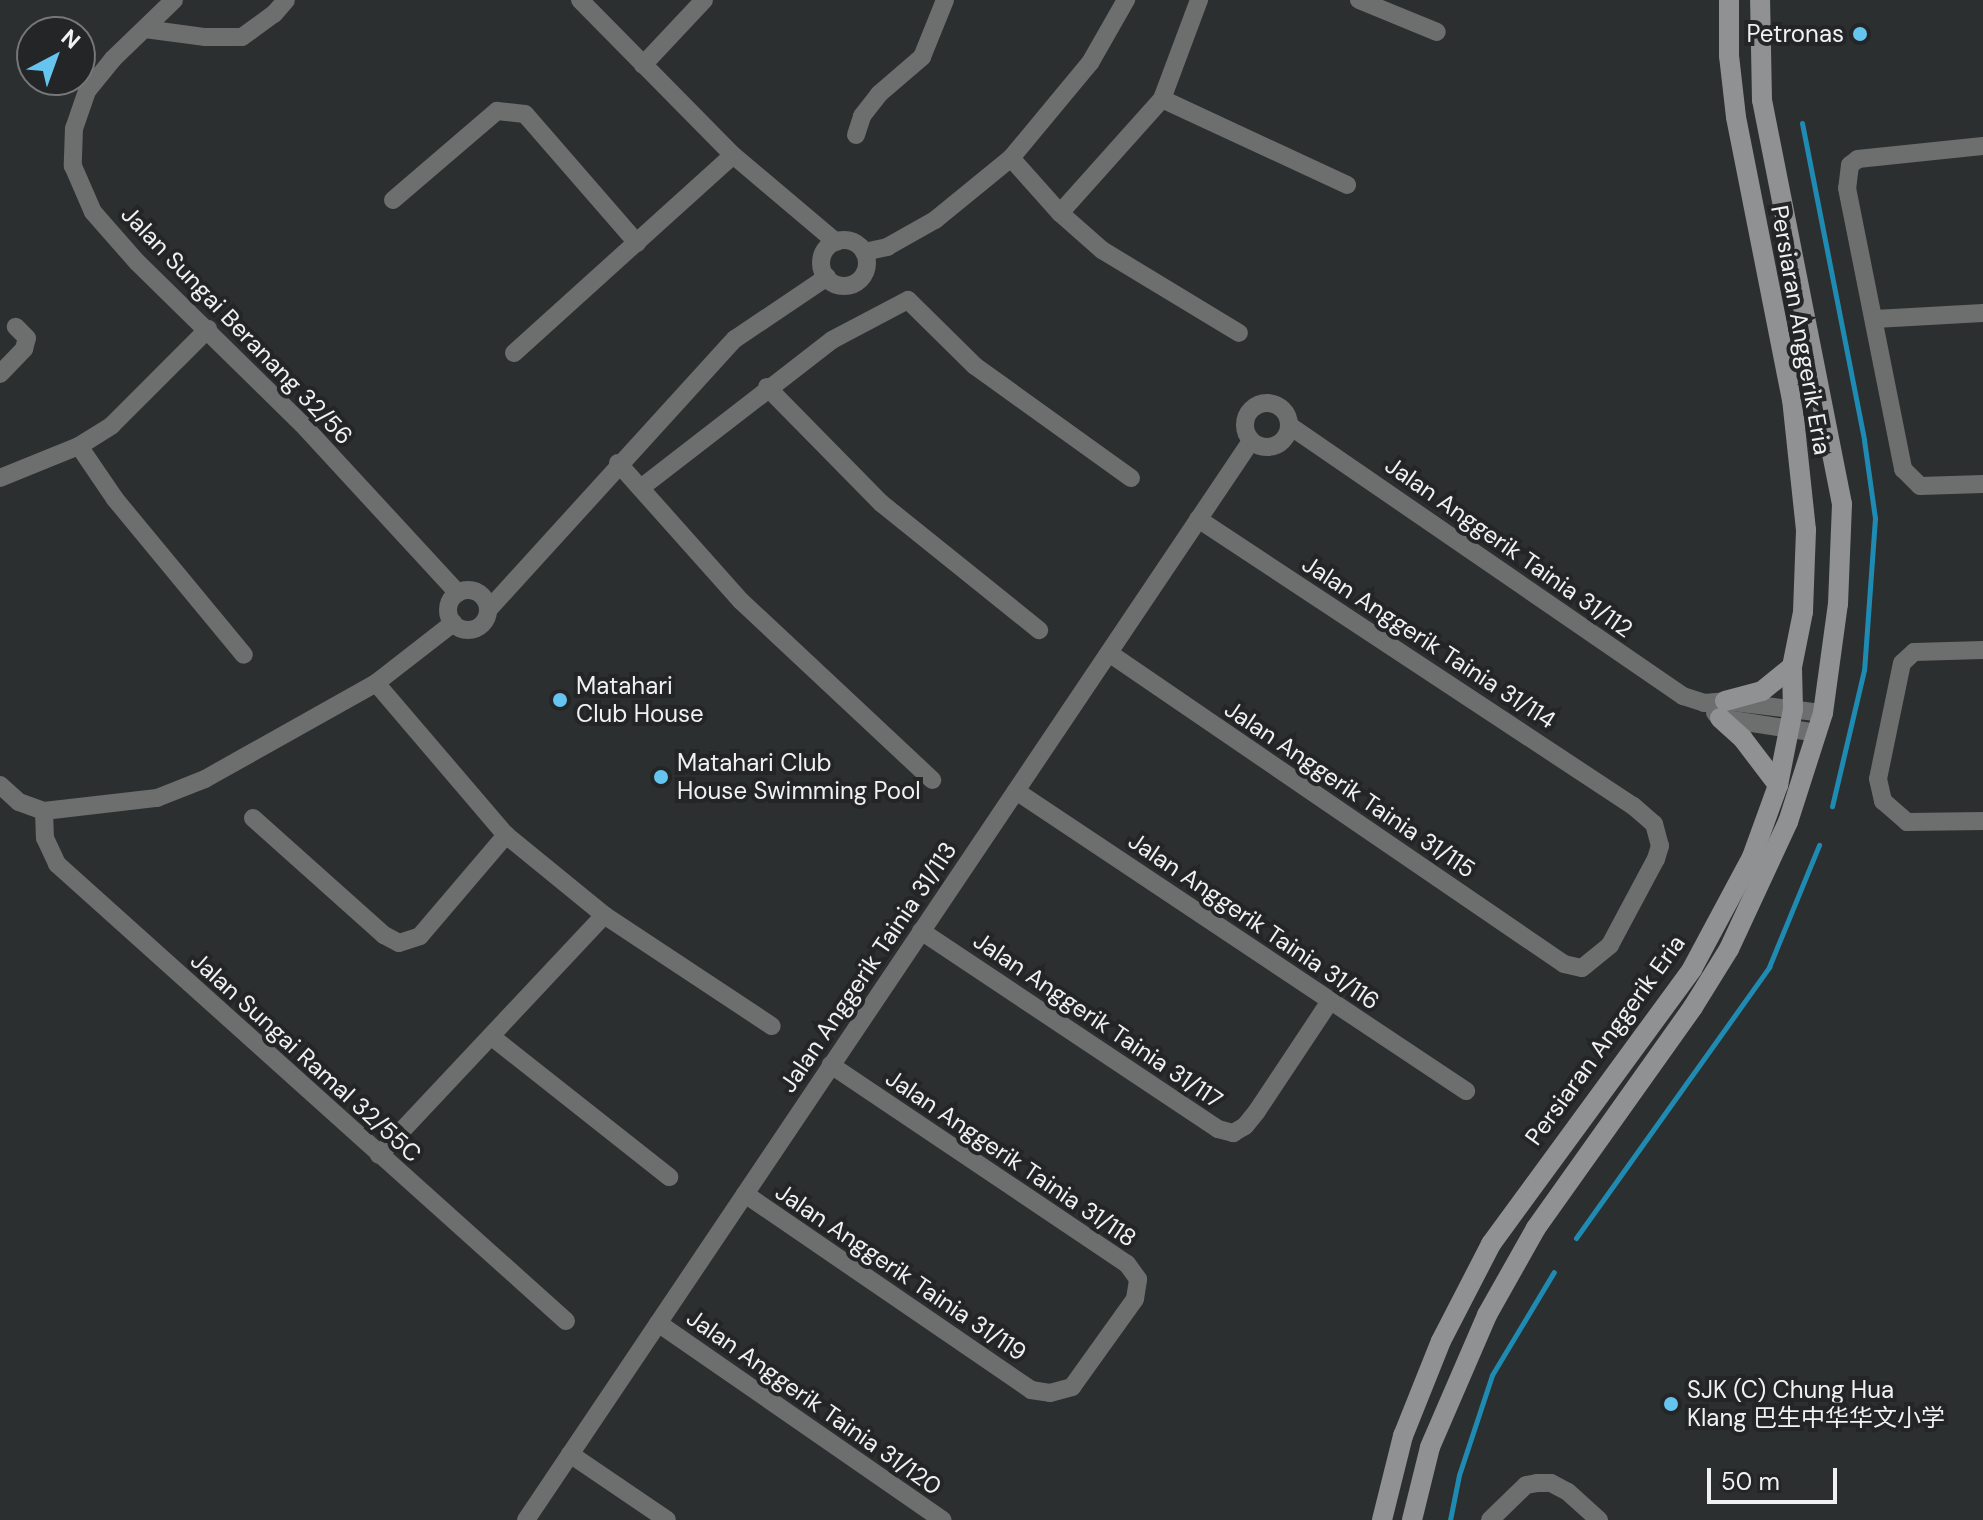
<!DOCTYPE html>
<html>
<head>
<meta charset="utf-8">
<style>
  body { margin:0 }
  #map { position:relative; width:1983px; height:1520px; overflow:hidden; background:#2c2f30; font-family:"DM Sans","Noto Sans SC",sans-serif }
  div>[style] { position:absolute }
  [style*='--x'] { left:calc(var(--x)*1px); top:calc(var(--y)*1px); width:calc(var(--w)*1px); rotate:calc(var(--a)*1deg) }
  .stream>* { height:5px; margin:-2.5px; padding:0 2.5px; transform-origin:2.5px; border-radius:2.5px; background:#208bb2 }
  .minor>* { height:18px; margin:-9px; padding:0 9px; transform-origin:9px; border-radius:9px; background:#6d6e6e }
  .minor>.ring { margin:-9px; padding:0; box-sizing:content-box; background:none; border:18px solid #6d6e6e; border-radius:50% }
  .secondary>* { height:20px; margin:-10px; padding:0 10px; transform-origin:10px; border-radius:10px; background:#8f9192 }
  .dots>* { width:22px; height:22px; translate:-50% -50%; box-sizing:border-box; border:4px solid #232526; border-radius:50% }
  span { translate:-50% -50%; white-space:nowrap; text-align:center; line-height:1.15; -webkit-text-stroke:8px #232526; paint-order:stroke }
  .poi-label { font-size:24px; color:#f0f1f2 }
  .right { translate:-100% -50%; text-align:right }
  .left { translate:0 -50%; text-align:left }
  .street-label { font-size:24px; color:#f0f1f2 }
  .north { position:absolute; left:16px; top:16px; width:80px; height:80px; box-sizing:border-box; background:#232526; border:2px solid #757778; border-radius:50%; rotate:41deg; font-size:22px; font-weight:700; line-height:32px; text-align:center; color:#f0f1f2 }
  .north::after { content:''; display:block; margin:auto; width:28px; height:36px; background:#65c5ee; clip-path:polygon(50% 0,100% 100%,50% 72%,0 100%) }
  .scale { position:absolute; left:1707px; top:1468px; width:130px; height:36px; box-sizing:border-box; border:4px solid #f0f1f2; border-top:0; padding-left:10px; font-size:24px; line-height:28px; white-space:nowrap; color:#f0f1f2; -webkit-text-stroke:6px #232526; paint-order:stroke }
</style>
</head>
<body>
<div id="map">
  <div class="stream">
    <i style="--x:1802;--y:123;--w:323;--a:78.9"></i>
    <i style="--x:1864;--y:440;--w:79;--a:82"></i>
    <i style="--x:1875;--y:518;--w:152;--a:94.1"></i>
    <i style="--x:1864;--y:670;--w:140;--a:103.2"></i>
    <i style="--x:1576;--y:1238;--w:333;--a:-54.5"></i>
    <i style="--x:1769;--y:967;--w:132;--a:-67.7"></i>
    <i style="--x:1450;--y:1520;--w:46;--a:-78.7"></i>
    <i style="--x:1459;--y:1475;--w:105;--a:-71.7"></i>
    <i style="--x:1492;--y:1375;--w:120;--a:-59"></i>
  </div>
  <div class="minor">
    <i style="--x:174;--y:0;--w:85;--a:136"></i>
    <i style="--x:113;--y:59;--w:41;--a:129.1"></i>
    <i style="--x:87;--y:91;--w:39;--a:109"></i>
    <i style="--x:74;--y:128;--w:38;--a:92"></i>
    <i style="--x:73;--y:166;--w:50;--a:66.5"></i>
    <i style="--x:93;--y:212;--w:67;--a:48.7"></i>
    <i style="--x:137;--y:262;--w:231;--a:44.5"></i>
    <i style="--x:302;--y:424;--w:230;--a:47.3"></i>
    <i style="--x:580;--y:0;--w:218;--a:45.4"></i>
    <i style="--x:733;--y:155;--w:135;--a:40.2"></i>
    <i style="--x:1359;--y:0;--w:84;--a:22.3"></i>
    <i style="--x:145;--y:29;--w:61;--a:7.6"></i>
    <i style="--x:205;--y:37;--w:37;--a:0"></i>
    <i style="--x:242;--y:37;--w:39;--a:-36"></i>
    <i style="--x:274;--y:14;--w:18;--a:-49"></i>
    <i style="--x:643;--y:65;--w:89;--a:-46.8"></i>
    <i style="--x:1162;--y:99;--w:204;--a:24.9"></i>
    <i style="--x:856;--y:135;--w:20;--a:-72"></i>
    <i style="--x:862;--y:116;--w:28;--a:-52"></i>
    <i style="--x:879;--y:94;--w:57;--a:-40.7"></i>
    <i style="--x:922;--y:57;--w:61;--a:-68"></i>
    <i style="--x:1983;--y:146;--w:126;--a:174.1"></i>
    <i style="--x:1858;--y:159;--w:10;--a:143"></i>
    <i style="--x:1850;--y:165;--w:23;--a:97"></i>
    <i style="--x:1847;--y:188;--w:287;--a:78.7"></i>
    <i style="--x:1903;--y:469;--w:24;--a:45"></i>
    <i style="--x:1920;--y:486;--w:63;--a:-1.8"></i>
    <i style="--x:1011;--y:158;--w:74;--a:48.3"></i>
    <i style="--x:1060;--y:213;--w:56;--a:41.4"></i>
    <i style="--x:1102;--y:250;--w:160;--a:31.2"></i>
    <i style="--x:393;--y:200;--w:137;--a:-40.6"></i>
    <i style="--x:497;--y:111;--w:28;--a:6"></i>
    <i style="--x:525;--y:114;--w:171;--a:49"></i>
    <i style="--x:1060;--y:213;--w:153;--a:-48.2"></i>
    <i style="--x:1162;--y:99;--w:106;--a:-69.5"></i>
    <i class="ring" style="left:821px;top:240px;width:28px;height:28px"></i>
    <i style="--x:864;--y:252;--w:24;--a:-12"></i>
    <i style="--x:887;--y:247;--w:55;--a:-29.4"></i>
    <i style="--x:935;--y:220;--w:98;--a:-39.2"></i>
    <i style="--x:1011;--y:158;--w:124;--a:-50.3"></i>
    <i style="--x:1090;--y:63;--w:73;--a:-60.3"></i>
    <i style="--x:1875;--y:319;--w:108;--a:-3.2"></i>
    <i style="--x:514;--y:353;--w:295;--a:-42.1"></i>
    <i style="--x:0;--y:374;--w:35;--a:-46"></i>
    <i style="--x:24;--y:349;--w:11;--a:-75"></i>
    <i style="--x:27;--y:338;--w:16;--a:-135"></i>
    <i style="--x:767;--y:387;--w:163;--a:45.5"></i>
    <i style="--x:881;--y:503;--w:203;--a:38.8"></i>
    <i class="ring" style="left:1245px;top:403px;width:26px;height:26px"></i>
    <i style="--x:1290;--y:426;--w:477;--a:34.5"></i>
    <i style="--x:1683;--y:696;--w:22;--a:18"></i>
    <i style="--x:1704;--y:703;--w:21;--a:-5"></i>
    <i style="--x:1725;--y:701;--w:99;--a:7"></i>
    <i style="--x:79;--y:446;--w:64;--a:55.8"></i>
    <i style="--x:115;--y:499;--w:202;--a:50.4"></i>
    <i style="--x:618;--y:463;--w:185;--a:48.3"></i>
    <i style="--x:741;--y:601;--w:262;--a:43.1"></i>
    <i style="--x:0;--y:478;--w:85;--a:-22.1"></i>
    <i style="--x:79;--y:446;--w:39;--a:-32"></i>
    <i style="--x:112;--y:425;--w:136;--a:-45"></i>
    <i style="--x:642;--y:487;--w:240;--a:-37.7"></i>
    <i style="--x:832;--y:340;--w:86;--a:-27.8"></i>
    <i style="--x:908;--y:300;--w:94;--a:44.6"></i>
    <i style="--x:975;--y:366;--w:192;--a:35.7"></i>
    <i class="ring" style="left:448px;top:590px;width:22px;height:22px"></i>
    <i style="--x:489;--y:609;--w:365;--a:-47.7"></i>
    <i style="--x:735;--y:339;--w:111;--a:-34"></i>
    <i style="--x:1983;--y:650;--w:69;--a:178.3"></i>
    <i style="--x:1914;--y:652;--w:16;--a:137"></i>
    <i style="--x:1902;--y:663;--w:118;--a:101.7"></i>
    <i style="--x:1878;--y:779;--w:23;--a:77"></i>
    <i style="--x:1883;--y:801;--w:32;--a:41"></i>
    <i style="--x:1907;--y:822;--w:76;--a:-0.8"></i>
    <i style="--x:1109;--y:653;--w:551;--a:34.35"></i>
    <i style="--x:1564;--y:964;--w:18;--a:13"></i>
    <i style="--x:1582;--y:968;--w:36;--a:-39"></i>
    <i style="--x:1610;--y:945;--w:98;--a:-61.9"></i>
    <i style="--x:1656;--y:859;--w:14;--a:-73"></i>
    <i style="--x:1660;--y:846;--w:23;--a:-105"></i>
    <i style="--x:1654;--y:824;--w:28;--a:-139"></i>
    <i style="--x:1633;--y:806;--w:521;--a:-146.58"></i>
    <i style="--x:376;--y:683;--w:200;--a:49.5"></i>
    <i style="--x:506;--y:835;--w:127;--a:39.2"></i>
    <i style="--x:604;--y:915;--w:201;--a:33.5"></i>
    <i style="--x:1715;--y:713;--w:7;--a:45"></i>
    <i style="--x:1720;--y:718;--w:98;--a:8.8"></i>
    <i style="--x:0;--y:785;--w:25;--a:42"></i>
    <i style="--x:19;--y:802;--w:27;--a:20"></i>
    <i style="--x:44;--y:811;--w:114;--a:-6.6"></i>
    <i style="--x:157;--y:798;--w:52;--a:-21.6"></i>
    <i style="--x:205;--y:779;--w:196;--a:-29.3"></i>
    <i style="--x:376;--y:683;--w:98;--a:-37.9"></i>
    <i style="--x:1016;--y:791;--w:541;--a:33.69"></i>
    <i style="--x:44;--y:811;--w:27;--a:88"></i>
    <i style="--x:45;--y:838;--w:29;--a:65"></i>
    <i style="--x:57;--y:864;--w:684;--a:41.92"></i>
    <i style="--x:253;--y:818;--w:176;--a:41.8"></i>
    <i style="--x:384;--y:935;--w:17;--a:28"></i>
    <i style="--x:399;--y:943;--w:22;--a:-18"></i>
    <i style="--x:420;--y:936;--w:133;--a:-49.6"></i>
    <i style="--x:921;--y:931;--w:357;--a:33.7"></i>
    <i style="--x:1218;--y:1129;--w:16;--a:15"></i>
    <i style="--x:1233;--y:1133;--w:14;--a:-30"></i>
    <i style="--x:1245;--y:1126;--w:19;--a:-51"></i>
    <i style="--x:1257;--y:1111;--w:132;--a:-56.4"></i>
    <i style="--x:492;--y:1037;--w:226;--a:38.3"></i>
    <i style="--x:379;--y:1155;--w:329;--a:-46.8"></i>
    <i style="--x:745;--y:1194;--w:347;--a:34.4"></i>
    <i style="--x:1031;--y:1390;--w:19;--a:9"></i>
    <i style="--x:1050;--y:1393;--w:23;--a:-15"></i>
    <i style="--x:1072;--y:1387;--w:108;--a:-54.4"></i>
    <i style="--x:1135;--y:1299;--w:20;--a:-81"></i>
    <i style="--x:1138;--y:1279;--w:19;--a:-126"></i>
    <i style="--x:1127;--y:1264;--w:357;--a:-146.1"></i>
    <i style="--x:658;--y:1323;--w:346;--a:34.7"></i>
    <i style="--x:570;--y:1454;--w:117;--a:34.2"></i>
    <i style="--x:526;--y:1520;--w:1300;--a:-56.1"></i>
    <i style="--x:1490;--y:1520;--w:50;--a:-44.2"></i>
    <i style="--x:1526;--y:1485;--w:11;--a:-10"></i>
    <i style="--x:1537;--y:1483;--w:14;--a:0"></i>
    <i style="--x:1551;--y:1483;--w:19;--a:28"></i>
    <i style="--x:1568;--y:1492;--w:42;--a:42.1"></i>
  </div>
  <div class="secondary">
    <i style="--x:1725;--y:701;--w:38;--a:-15"></i>
    <i style="--x:1762;--y:691;--w:38;--a:-39"></i>
    <i style="--x:1720;--y:718;--w:31;--a:42"></i>
    <i style="--x:1743;--y:739;--w:58;--a:52.7"></i>
    <i style="--x:1382;--y:1520;--w:87;--a:-76"></i>
    <i style="--x:1403;--y:1436;--w:102;--a:-68.2"></i>
    <i style="--x:1441;--y:1341;--w:109;--a:-62.7"></i>
    <i style="--x:1491;--y:1244;--w:341;--a:-53.8"></i>
    <i style="--x:1692;--y:969;--w:127;--a:-61.8"></i>
    <i style="--x:1752;--y:857;--w:77;--a:-70.1"></i>
    <i style="--x:1778;--y:785;--w:77;--a:-78.8"></i>
    <i style="--x:1793;--y:709;--w:42;--a:-91.4"></i>
    <i style="--x:1792;--y:667;--w:56;--a:-78.7"></i>
    <i style="--x:1803;--y:612;--w:82;--a:-87.9"></i>
    <i style="--x:1806;--y:530;--w:131;--a:-96.1"></i>
    <i style="--x:1792;--y:400;--w:288;--a:-101.2"></i>
    <i style="--x:1736;--y:117;--w:61;--a:-96.5"></i>
    <i style="--x:1729;--y:56;--w:56;--a:-90"></i>
    <i style="--x:1412;--y:1520;--w:75;--a:-76.1"></i>
    <i style="--x:1430;--y:1447;--w:144;--a:-66.6"></i>
    <i style="--x:1487;--y:1315;--w:100;--a:-60.6"></i>
    <i style="--x:1536;--y:1228;--w:271;--a:-54.6"></i>
    <i style="--x:1693;--y:1007;--w:68;--a:-58.2"></i>
    <i style="--x:1729;--y:949;--w:140;--a:-65.1"></i>
    <i style="--x:1788;--y:822;--w:114;--a:-72.2"></i>
    <i style="--x:1823;--y:713;--w:110;--a:-82.2"></i>
    <i style="--x:1838;--y:604;--w:100;--a:-87.7"></i>
    <i style="--x:1842;--y:504;--w:412;--a:-101.2"></i>
    <i style="--x:1762;--y:100;--w:100;--a:-91.1"></i>
  </div>
  <div class="dots">
    <i style="left:1860px;top:34px;background:#65c5ee"></i>
    <i style="left:560px;top:700px;background:#65c5ee"></i>
    <i style="left:661px;top:777px;background:#65c5ee"></i>
    <i style="left:1671px;top:1404px;background:#65c5ee"></i>
  </div>
  <div class="poi-label">
    <span class="right" style="left:1844px;top:34px">Petronas</span>
    <span class="left" style="left:576px;top:700px">Matahari<br>Club House</span>
    <span class="left" style="left:677px;top:777px">Matahari Club<br>House Swimming Pool</span>
    <span class="left" style="left:1687px;top:1404px">SJK (C) Chung Hua<br>Klang 巴生中华华文小学</span>
  </div>
  <div class="street-label">
    <span style="left:237px;top:325px;rotate:46deg">Jalan Sungai Beranang 32/56</span>
    <span style="left:1801px;top:330px;rotate:80deg">Persiaran Anggerik Eria</span>
    <span style="left:1509px;top:547px;rotate:35deg">Jalan Anggerik Tainia 31/112</span>
    <span style="left:1429px;top:642px;rotate:33deg">Jalan Anggerik Tainia 31/114</span>
    <span style="left:1350px;top:789px;rotate:34deg">Jalan Anggerik Tainia 31/115</span>
    <span style="left:1254px;top:921px;rotate:34deg">Jalan Anggerik Tainia 31/116</span>
    <span style="left:868px;top:967px;rotate:-56deg">Jalan Anggerik Tainia 31/113</span>
    <span style="left:1098px;top:1020px;rotate:34deg">Jalan Anggerik Tainia 31/117</span>
    <span style="left:1605px;top:1040px;rotate:-54deg">Persiaran Anggerik Eria</span>
    <span style="left:306px;top:1057px;rotate:42deg">Jalan Sungai Ramal 32/55C</span>
    <span style="left:1011px;top:1158px;rotate:34deg">Jalan Anggerik Tainia 31/118</span>
    <span style="left:901px;top:1272px;rotate:34deg">Jalan Anggerik Tainia 31/119</span>
    <span style="left:814px;top:1402px;rotate:35deg">Jalan Anggerik Tainia 31/120</span>
  </div>
  <div class="north">N</div>
  <div class="scale">50 m</div>
</div>
</body>
</html>
